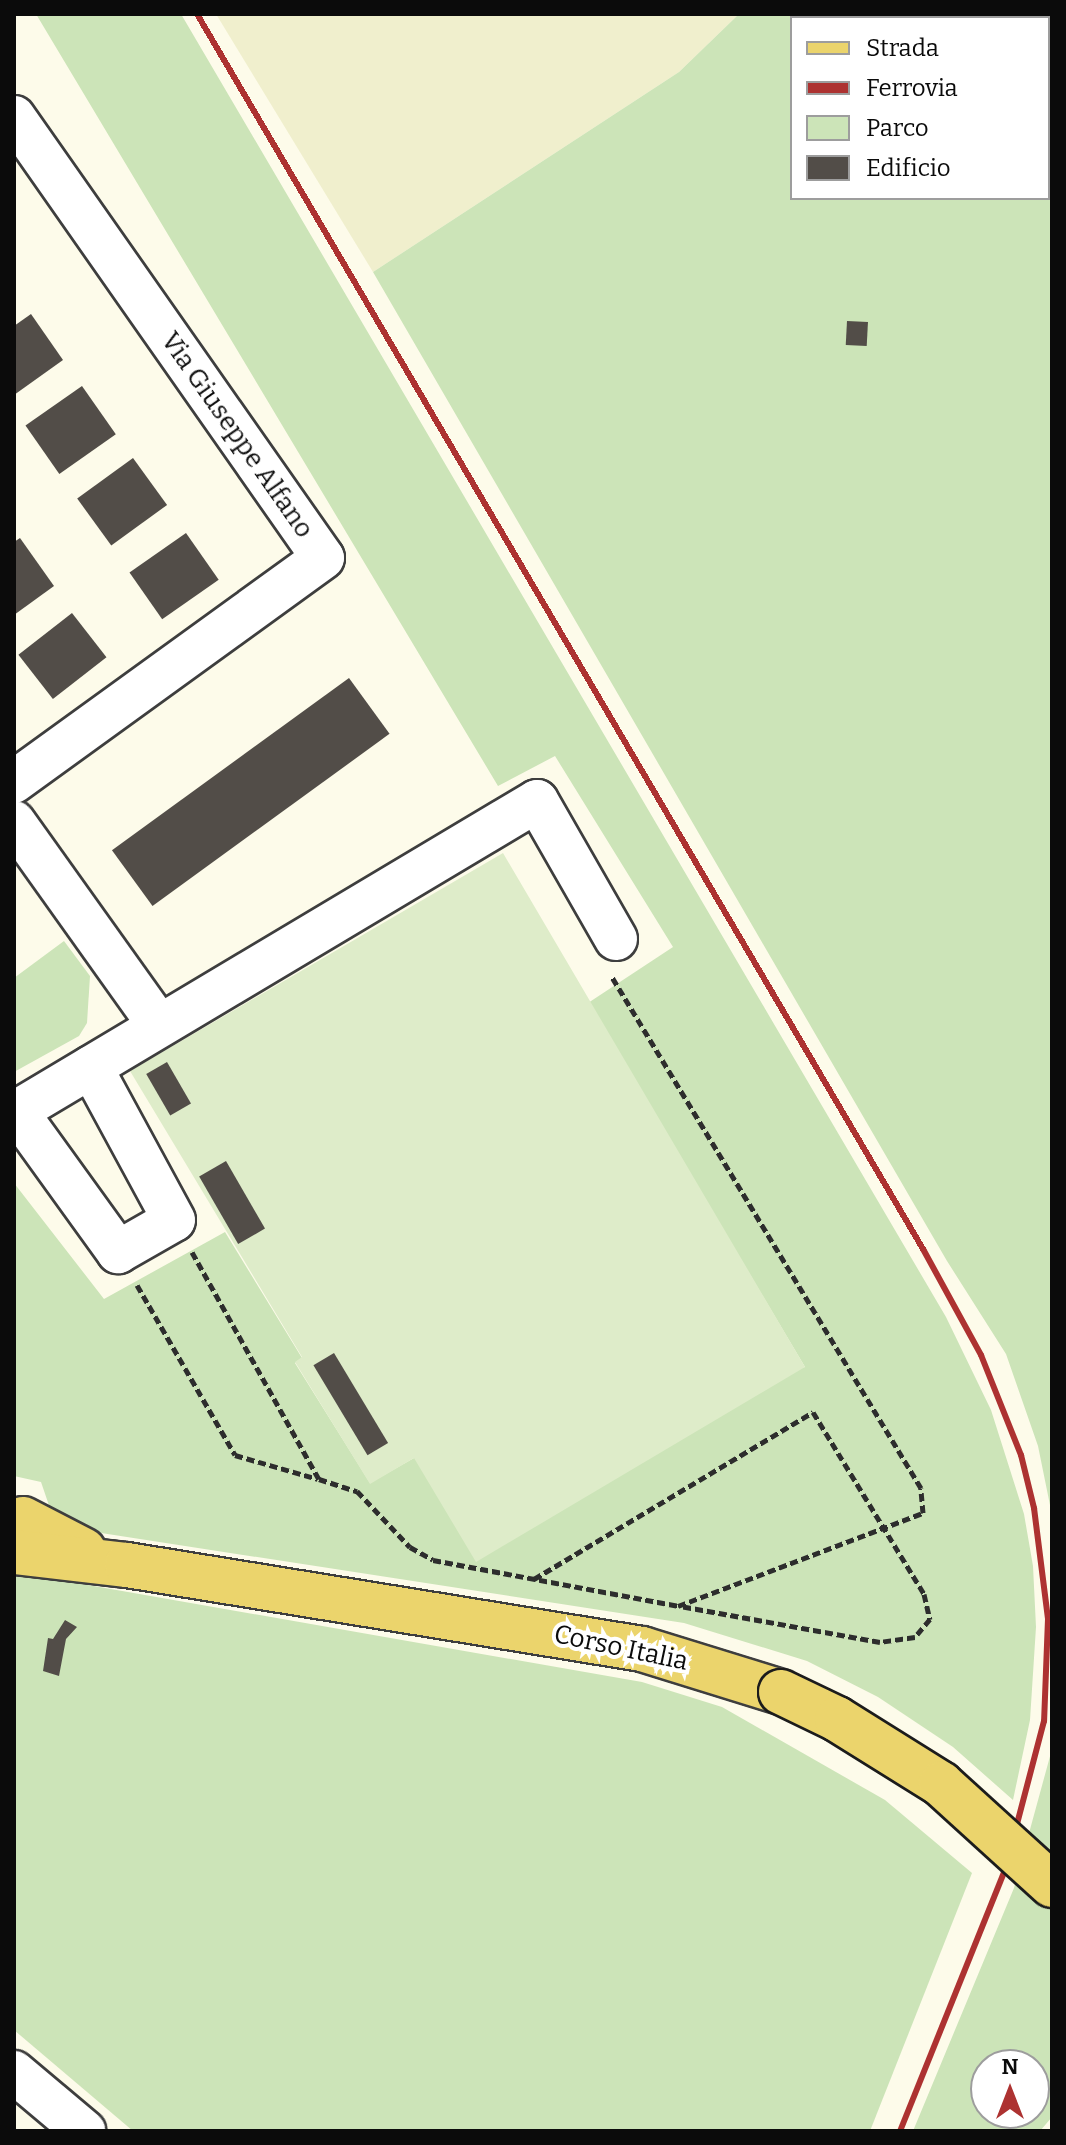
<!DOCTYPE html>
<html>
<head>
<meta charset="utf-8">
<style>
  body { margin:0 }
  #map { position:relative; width:1066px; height:2145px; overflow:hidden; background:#fdfbea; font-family:Bitter,serif }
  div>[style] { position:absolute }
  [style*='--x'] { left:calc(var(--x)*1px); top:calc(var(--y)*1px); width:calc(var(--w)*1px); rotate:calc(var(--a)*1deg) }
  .farmland>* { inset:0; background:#f0efcd }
  .green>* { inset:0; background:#cce4b8 }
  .pitch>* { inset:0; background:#deecc9 }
  .building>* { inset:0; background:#524d48; transform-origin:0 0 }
  .path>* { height:5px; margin-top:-2.5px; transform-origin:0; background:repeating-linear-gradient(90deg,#2d2d2d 0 8px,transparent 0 12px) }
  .roads { filter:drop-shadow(2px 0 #3e3e3e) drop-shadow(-2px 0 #3e3e3e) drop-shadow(0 2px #3e3e3e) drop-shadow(0 -2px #3e3e3e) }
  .minor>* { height:42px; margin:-21px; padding:0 21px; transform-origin:21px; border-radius:21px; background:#fff }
  .major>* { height:44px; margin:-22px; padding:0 22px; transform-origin:22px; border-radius:22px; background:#ebd46c }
  .rail>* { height:6px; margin:-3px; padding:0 3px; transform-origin:3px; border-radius:3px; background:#ad3231 }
  .bridges { filter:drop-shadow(2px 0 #1c1c1c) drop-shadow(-2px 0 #1c1c1c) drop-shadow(0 2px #1c1c1c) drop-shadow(0 -2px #1c1c1c) }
  .major-bridge>* { height:44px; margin:-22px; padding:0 22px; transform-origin:22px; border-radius:22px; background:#ebd46c }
  span { translate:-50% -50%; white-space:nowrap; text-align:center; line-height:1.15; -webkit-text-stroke:8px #fff; paint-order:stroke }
  .street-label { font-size:26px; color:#0b0b0b }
  .frame { position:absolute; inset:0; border:16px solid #0b0b0b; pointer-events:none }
  .legend { position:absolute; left:790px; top:16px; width:260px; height:184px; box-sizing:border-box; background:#fff; border:2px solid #9d9d9d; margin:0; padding:10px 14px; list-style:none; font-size:24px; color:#0b0b0b }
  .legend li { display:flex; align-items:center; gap:16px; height:40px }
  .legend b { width:40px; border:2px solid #9d9d9d }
  .north { position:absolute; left:970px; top:2049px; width:80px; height:80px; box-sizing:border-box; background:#fff; border:2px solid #9d9d9d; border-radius:50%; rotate:0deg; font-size:22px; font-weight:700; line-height:32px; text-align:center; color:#0b0b0b }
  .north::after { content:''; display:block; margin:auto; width:28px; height:36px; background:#ad3231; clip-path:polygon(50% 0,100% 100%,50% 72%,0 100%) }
</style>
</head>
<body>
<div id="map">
  <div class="farmland">
    <i style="clip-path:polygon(216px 14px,739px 14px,679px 72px,373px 272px)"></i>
  </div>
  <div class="green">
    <i style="clip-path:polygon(36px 14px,181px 14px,946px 1317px,991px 1410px,1024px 1514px,1033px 1566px,1036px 1627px,1030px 1720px,1013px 1800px,953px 1747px,878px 1697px,807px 1661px,684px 1623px,56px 1526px,41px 1482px,14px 1476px,14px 1183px,104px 1299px,225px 1232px,302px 1358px,295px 1363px,370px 1483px,414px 1458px,805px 1367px,588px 1003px,673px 947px,555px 756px,498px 786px)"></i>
    <i style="clip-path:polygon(evenodd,739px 14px,1052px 14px,1052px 1515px,1038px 1446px,1006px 1354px,947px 1261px,373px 272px,679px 72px,739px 14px,792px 18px,1048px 18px,1048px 198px,792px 198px,792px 18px)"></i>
    <i style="clip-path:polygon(64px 941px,90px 976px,87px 1023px,79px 1036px,14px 1072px,14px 978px)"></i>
    <i style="clip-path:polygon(14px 1572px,642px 1682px,722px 1707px,885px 1800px,972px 1873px,870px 2131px,133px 2131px,14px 2030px)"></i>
    <i style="clip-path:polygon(evenodd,1052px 1749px,1052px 2117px,1040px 2131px,913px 2131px,1014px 1888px,1052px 1749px,986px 2065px,1034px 2065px,1034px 2113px,986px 2113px,986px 2065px)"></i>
  </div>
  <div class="pitch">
    <i style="clip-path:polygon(503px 853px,805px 1367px,476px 1562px,414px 1458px,370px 1484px,295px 1362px,302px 1357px,130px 1071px)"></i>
  </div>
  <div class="building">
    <i style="clip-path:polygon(31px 314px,63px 360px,14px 395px,14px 326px)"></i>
    <i style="left:847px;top:321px;width:21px;height:24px;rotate:3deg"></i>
    <i style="left:82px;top:386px;width:59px;height:69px;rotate:55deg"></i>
    <i style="left:133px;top:458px;width:58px;height:69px;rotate:54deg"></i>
    <i style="left:186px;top:533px;width:57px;height:69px;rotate:55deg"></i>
    <i style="clip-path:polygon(20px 538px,54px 586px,14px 615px,14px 542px)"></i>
    <i style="left:72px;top:613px;width:56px;height:68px;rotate:52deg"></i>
    <i style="left:349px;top:678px;width:69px;height:293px;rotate:54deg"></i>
    <i style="left:167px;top:1062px;width:48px;height:24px;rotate:60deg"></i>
    <i style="left:226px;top:1161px;width:78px;height:31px;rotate:60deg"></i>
    <i style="left:334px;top:1353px;width:105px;height:24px;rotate:59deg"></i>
    <i style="clip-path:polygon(65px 1620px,77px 1627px,66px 1639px,59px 1676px,43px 1671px,48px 1638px,53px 1639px)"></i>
  </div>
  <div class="path">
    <i style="--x:192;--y:1252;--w:260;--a:60.8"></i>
    <i style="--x:319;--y:1479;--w:40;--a:18"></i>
    <i style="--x:357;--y:1491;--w:77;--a:46.6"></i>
    <i style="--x:410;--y:1547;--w:26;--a:29"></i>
    <i style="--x:433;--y:1560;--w:249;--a:10.6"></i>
    <i style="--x:678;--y:1606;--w:262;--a:-20.8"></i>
    <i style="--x:923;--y:1513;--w:25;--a:-95"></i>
    <i style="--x:921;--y:1488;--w:597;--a:-121.16"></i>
    <i style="--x:137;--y:1285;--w:196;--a:60"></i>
    <i style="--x:235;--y:1455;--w:86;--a:16.1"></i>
    <i style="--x:534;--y:1579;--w:325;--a:-30.9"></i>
    <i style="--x:813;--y:1412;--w:213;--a:58.6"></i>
    <i style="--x:924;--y:1594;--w:26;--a:77"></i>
    <i style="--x:930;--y:1619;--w:23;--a:130"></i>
    <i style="--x:915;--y:1637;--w:35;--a:172"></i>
    <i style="--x:880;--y:1642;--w:203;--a:-169.8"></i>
  </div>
  <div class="roads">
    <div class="minor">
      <i style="--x:14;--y:117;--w:538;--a:54.98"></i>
      <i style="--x:323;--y:558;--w:382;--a:144.1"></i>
      <i style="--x:14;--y:822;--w:248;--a:54.5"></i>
      <i style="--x:17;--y:1112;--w:173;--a:54.2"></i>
      <i style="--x:118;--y:1252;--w:64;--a:-29.7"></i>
      <i style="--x:174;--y:1220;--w:174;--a:-118.5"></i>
      <i style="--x:14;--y:1113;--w:609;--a:-30.82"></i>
      <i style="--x:537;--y:801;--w:159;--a:60.2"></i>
      <i style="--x:14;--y:2072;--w:92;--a:40.1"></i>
    </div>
    <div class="major">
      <i style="--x:23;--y:1519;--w:68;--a:27.3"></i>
      <i style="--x:14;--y:1552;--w:114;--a:6.6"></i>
      <i style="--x:127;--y:1565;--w:522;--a:9.26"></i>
      <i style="--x:642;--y:1649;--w:145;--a:17.2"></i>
    </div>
  </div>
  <div class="rail">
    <i style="--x:197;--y:14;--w:1433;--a:59.55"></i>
    <i style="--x:923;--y:1249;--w:121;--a:61.3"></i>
    <i style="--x:981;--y:1355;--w:108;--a:68.2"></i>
    <i style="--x:1021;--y:1455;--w:55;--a:76.2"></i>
    <i style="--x:1034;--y:1508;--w:112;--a:82.8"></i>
    <i style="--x:1048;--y:1619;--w:102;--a:92.2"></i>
    <i style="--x:1044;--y:1721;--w:154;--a:104.7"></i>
    <i style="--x:1005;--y:1870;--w:281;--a:111.9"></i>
  </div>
  <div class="bridges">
    <div class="major-bridge">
      <i style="--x:781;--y:1692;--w:62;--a:25.7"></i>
      <i style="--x:837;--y:1719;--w:123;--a:32"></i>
      <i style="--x:941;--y:1784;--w:150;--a:42.3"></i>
    </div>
  </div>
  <div class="street-label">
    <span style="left:237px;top:435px;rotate:55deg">Via Giuseppe Alfano</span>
    <span style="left:621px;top:1648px;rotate:12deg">Corso Italia</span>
  </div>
  <div class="frame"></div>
  <ul class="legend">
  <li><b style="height:10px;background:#ebd46c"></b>Strada</li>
  <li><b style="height:10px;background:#ad3231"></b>Ferrovia</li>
  <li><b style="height:22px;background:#cce4b8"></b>Parco</li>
  <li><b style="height:22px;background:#524d48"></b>Edificio</li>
  </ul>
  <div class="north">N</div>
</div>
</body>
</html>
